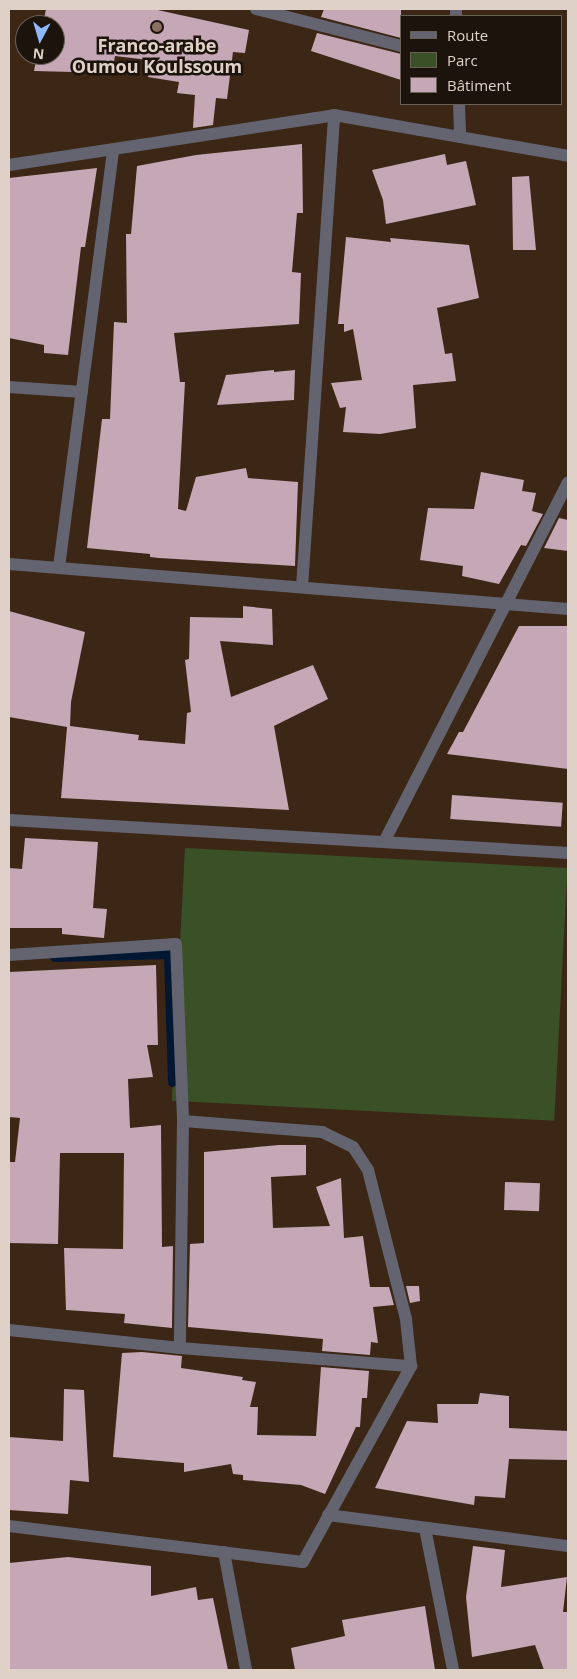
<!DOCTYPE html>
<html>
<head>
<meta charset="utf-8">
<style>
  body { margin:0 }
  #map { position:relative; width:577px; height:1679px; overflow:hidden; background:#3c2717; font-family:"Open Sans",sans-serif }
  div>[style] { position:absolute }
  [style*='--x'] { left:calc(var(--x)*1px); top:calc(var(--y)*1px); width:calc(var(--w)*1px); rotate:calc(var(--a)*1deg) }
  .green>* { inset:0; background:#3a5127; transform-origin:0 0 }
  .stream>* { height:9px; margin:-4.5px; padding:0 4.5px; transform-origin:4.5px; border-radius:4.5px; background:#011732 }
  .building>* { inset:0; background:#c5a7b6; transform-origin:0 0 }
  .minor>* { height:12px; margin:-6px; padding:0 6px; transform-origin:6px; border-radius:6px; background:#63646f }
  .dots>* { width:14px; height:14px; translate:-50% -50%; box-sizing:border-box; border:2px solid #1c130c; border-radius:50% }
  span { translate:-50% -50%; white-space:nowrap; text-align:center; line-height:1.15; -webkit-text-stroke:5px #1c130c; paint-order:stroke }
  .poi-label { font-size:18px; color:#dfd1c7; font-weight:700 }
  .frame { position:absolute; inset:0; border:10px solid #dfd1c7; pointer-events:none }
  .legend { position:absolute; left:400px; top:15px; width:162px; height:90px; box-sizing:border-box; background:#1c130c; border:1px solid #6a5f57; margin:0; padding:6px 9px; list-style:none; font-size:15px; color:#dfd1c7 }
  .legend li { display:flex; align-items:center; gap:10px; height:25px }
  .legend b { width:25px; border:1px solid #6a5f57 }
  .north { position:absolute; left:15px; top:15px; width:50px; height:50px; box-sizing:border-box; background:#1c130c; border:1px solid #6a5f57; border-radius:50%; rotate:186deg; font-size:14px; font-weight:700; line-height:20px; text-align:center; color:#dfd1c7 }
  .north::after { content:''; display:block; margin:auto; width:18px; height:22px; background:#8db9fc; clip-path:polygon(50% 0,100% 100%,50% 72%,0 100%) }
</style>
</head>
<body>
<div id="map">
  <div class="green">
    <i style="left:185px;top:848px;width:383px;height:253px;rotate:3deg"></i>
  </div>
  <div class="stream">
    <i style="--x:54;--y:957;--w:114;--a:-1.5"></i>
    <i style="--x:168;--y:954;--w:128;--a:88.2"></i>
  </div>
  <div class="building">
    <i style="clip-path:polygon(46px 9px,153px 9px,249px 30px,245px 53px,233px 52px,227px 99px,216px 98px,213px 125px,193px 128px,195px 95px,177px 93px,179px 82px,148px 77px,148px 60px,115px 56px,112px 73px,34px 71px,37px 55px,55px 55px,55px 25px,43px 25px)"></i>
    <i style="clip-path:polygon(324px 9px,401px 9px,401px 38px,321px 17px)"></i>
    <i style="clip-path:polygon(317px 33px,401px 54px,401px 80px,311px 51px)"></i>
    <i style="clip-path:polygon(302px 144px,303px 213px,297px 213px,292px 272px,301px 273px,299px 324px,174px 333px,180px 382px,185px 382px,178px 509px,186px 511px,196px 477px,246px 468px,248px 478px,298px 482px,295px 566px,159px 558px,150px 557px,150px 554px,87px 548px,102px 419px,110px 419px,114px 322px,127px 323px,126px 234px,131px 234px,137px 166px,196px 155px)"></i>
    <i style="clip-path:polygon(445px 154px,447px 165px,466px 161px,476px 205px,386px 224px,383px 200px,372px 170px)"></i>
    <i style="clip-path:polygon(97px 168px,85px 247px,81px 247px,68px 355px,44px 353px,44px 345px,9px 338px,9px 178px)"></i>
    <i style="clip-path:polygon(529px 176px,536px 250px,513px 250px,512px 177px)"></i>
    <i style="clip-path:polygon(346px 237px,391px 242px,390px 238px,469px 245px,479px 298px,437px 308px,445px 354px,452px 353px,456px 381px,413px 385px,416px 428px,380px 434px,343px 432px,346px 407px,340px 408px,331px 383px,362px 380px,353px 329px,344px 332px,344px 324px,338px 324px)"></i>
    <i style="clip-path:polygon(274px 370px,274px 372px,295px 370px,294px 400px,217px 405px,226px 375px)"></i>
    <i style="clip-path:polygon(481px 472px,524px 480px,522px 491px,536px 493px,532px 511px,543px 514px,526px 546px,521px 545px,499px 584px,462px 576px,463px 566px,420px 560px,428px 508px,474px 509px)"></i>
    <i style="clip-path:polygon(559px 518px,568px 520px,568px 551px,544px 548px)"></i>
    <i style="clip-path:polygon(243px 606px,272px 609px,273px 645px,220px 641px,231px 697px,313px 665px,328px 699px,274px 726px,289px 810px,61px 798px,67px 727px,9px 717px,9px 611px,85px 632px,71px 702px,70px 726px,139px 735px,138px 740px,185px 744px,187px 713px,191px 712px,185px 660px,189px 659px,190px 617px,243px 618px)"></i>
    <i style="clip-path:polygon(519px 626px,568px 626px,568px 769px,447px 754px,459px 732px,463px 732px)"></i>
    <i style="left:452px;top:795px;width:111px;height:24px;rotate:4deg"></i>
    <i style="clip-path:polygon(25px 838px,98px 842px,93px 908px,107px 909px,104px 938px,62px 934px,62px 928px,9px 928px,9px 868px,22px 869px)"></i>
    <i style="clip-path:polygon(156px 965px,158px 1045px,147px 1045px,153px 1077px,128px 1079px,130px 1128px,161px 1125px,162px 1247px,173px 1246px,172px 1328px,124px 1323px,125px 1314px,66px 1310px,64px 1248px,123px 1249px,124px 1153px,60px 1153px,58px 1244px,9px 1243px,9px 1162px,15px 1162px,20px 1118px,9px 1117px,9px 972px)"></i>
    <i style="clip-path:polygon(279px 1145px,306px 1145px,306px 1175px,271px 1177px,273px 1228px,330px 1226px,316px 1187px,341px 1178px,344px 1238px,363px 1236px,370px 1287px,389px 1287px,394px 1305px,373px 1307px,378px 1343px,371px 1342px,370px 1355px,322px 1351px,323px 1339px,188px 1327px,190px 1244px,204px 1243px,204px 1152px)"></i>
    <i style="left:505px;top:1182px;width:35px;height:28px;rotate:2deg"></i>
    <i style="clip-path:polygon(406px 1286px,419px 1286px,420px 1301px,410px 1303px)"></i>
    <i style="clip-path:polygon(142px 1352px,182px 1356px,181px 1368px,243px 1377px,242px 1380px,256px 1382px,250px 1407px,258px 1407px,257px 1435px,316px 1436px,321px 1367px,369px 1371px,367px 1398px,362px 1398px,360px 1427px,356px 1427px,325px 1494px,301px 1485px,243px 1480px,243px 1475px,233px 1474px,231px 1464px,184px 1472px,184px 1463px,113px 1457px,122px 1353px)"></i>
    <i style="clip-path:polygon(64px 1389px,84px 1390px,89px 1482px,70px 1480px,68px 1514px,9px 1510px,9px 1437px,63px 1441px)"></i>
    <i style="clip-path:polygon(480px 1393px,509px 1396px,509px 1428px,568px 1431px,568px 1460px,509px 1459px,505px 1498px,475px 1496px,474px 1505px,375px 1488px,407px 1421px,438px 1423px,437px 1404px,478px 1404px)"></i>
    <i style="clip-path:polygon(473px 1546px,505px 1550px,501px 1587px,567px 1577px,563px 1612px,568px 1612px,568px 1670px,544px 1670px,535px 1645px,472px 1657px,466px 1597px)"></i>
    <i style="clip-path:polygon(68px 1557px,151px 1566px,151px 1596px,196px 1587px,198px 1600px,213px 1598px,228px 1670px,9px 1670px,9px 1563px)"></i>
    <i style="clip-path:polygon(425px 1606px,435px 1670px,295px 1670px,291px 1648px,345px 1636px,342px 1620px)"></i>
  </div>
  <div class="minor">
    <i style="--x:256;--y:9;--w:150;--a:14.3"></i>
    <i style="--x:456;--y:9;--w:7;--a:90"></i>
    <i style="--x:459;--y:104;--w:33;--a:88"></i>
    <i style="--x:9;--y:165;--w:329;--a:-8.7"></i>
    <i style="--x:334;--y:115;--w:238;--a:9.9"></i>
    <i style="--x:9;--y:387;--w:73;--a:3.9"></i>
    <i style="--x:9;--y:564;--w:561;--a:4.6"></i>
    <i style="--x:59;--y:567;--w:421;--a:-82.6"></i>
    <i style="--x:302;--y:587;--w:473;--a:-86.1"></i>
    <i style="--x:9;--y:820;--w:560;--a:3.38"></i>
    <i style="--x:384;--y:842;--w:404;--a:-62.9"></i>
    <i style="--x:9;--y:955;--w:167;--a:-3.8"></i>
    <i style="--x:176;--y:944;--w:177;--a:87.7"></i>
    <i style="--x:183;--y:1121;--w:227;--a:90.8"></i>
    <i style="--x:9;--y:1330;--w:172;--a:6"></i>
    <i style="--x:180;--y:1348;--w:232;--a:4.5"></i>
    <i style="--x:328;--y:1515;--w:242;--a:7.4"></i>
    <i style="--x:9;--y:1526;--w:296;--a:7"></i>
    <i style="--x:303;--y:1562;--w:224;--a:-61.1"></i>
    <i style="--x:411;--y:1366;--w:47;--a:-96.1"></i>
    <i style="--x:406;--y:1319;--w:154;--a:-104.3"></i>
    <i style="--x:368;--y:1170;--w:27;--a:-123"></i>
    <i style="--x:353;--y:1147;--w:34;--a:-154"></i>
    <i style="--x:322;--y:1132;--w:139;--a:-175.5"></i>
    <i style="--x:425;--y:1528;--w:145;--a:78.8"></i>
    <i style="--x:224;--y:1552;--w:120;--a:79.4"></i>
  </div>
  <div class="dots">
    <i style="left:157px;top:27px;background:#8d6e63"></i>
  </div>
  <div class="poi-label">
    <span style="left:157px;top:56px">Franco-arabe<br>Oumou Koulssoum</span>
  </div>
  <div class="frame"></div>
  <ul class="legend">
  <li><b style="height:6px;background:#63646f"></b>Route</li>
  <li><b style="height:14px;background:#3a5127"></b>Parc</li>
  <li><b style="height:14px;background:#c5a7b6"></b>Bâtiment</li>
  </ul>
  <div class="north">N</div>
</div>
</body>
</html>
